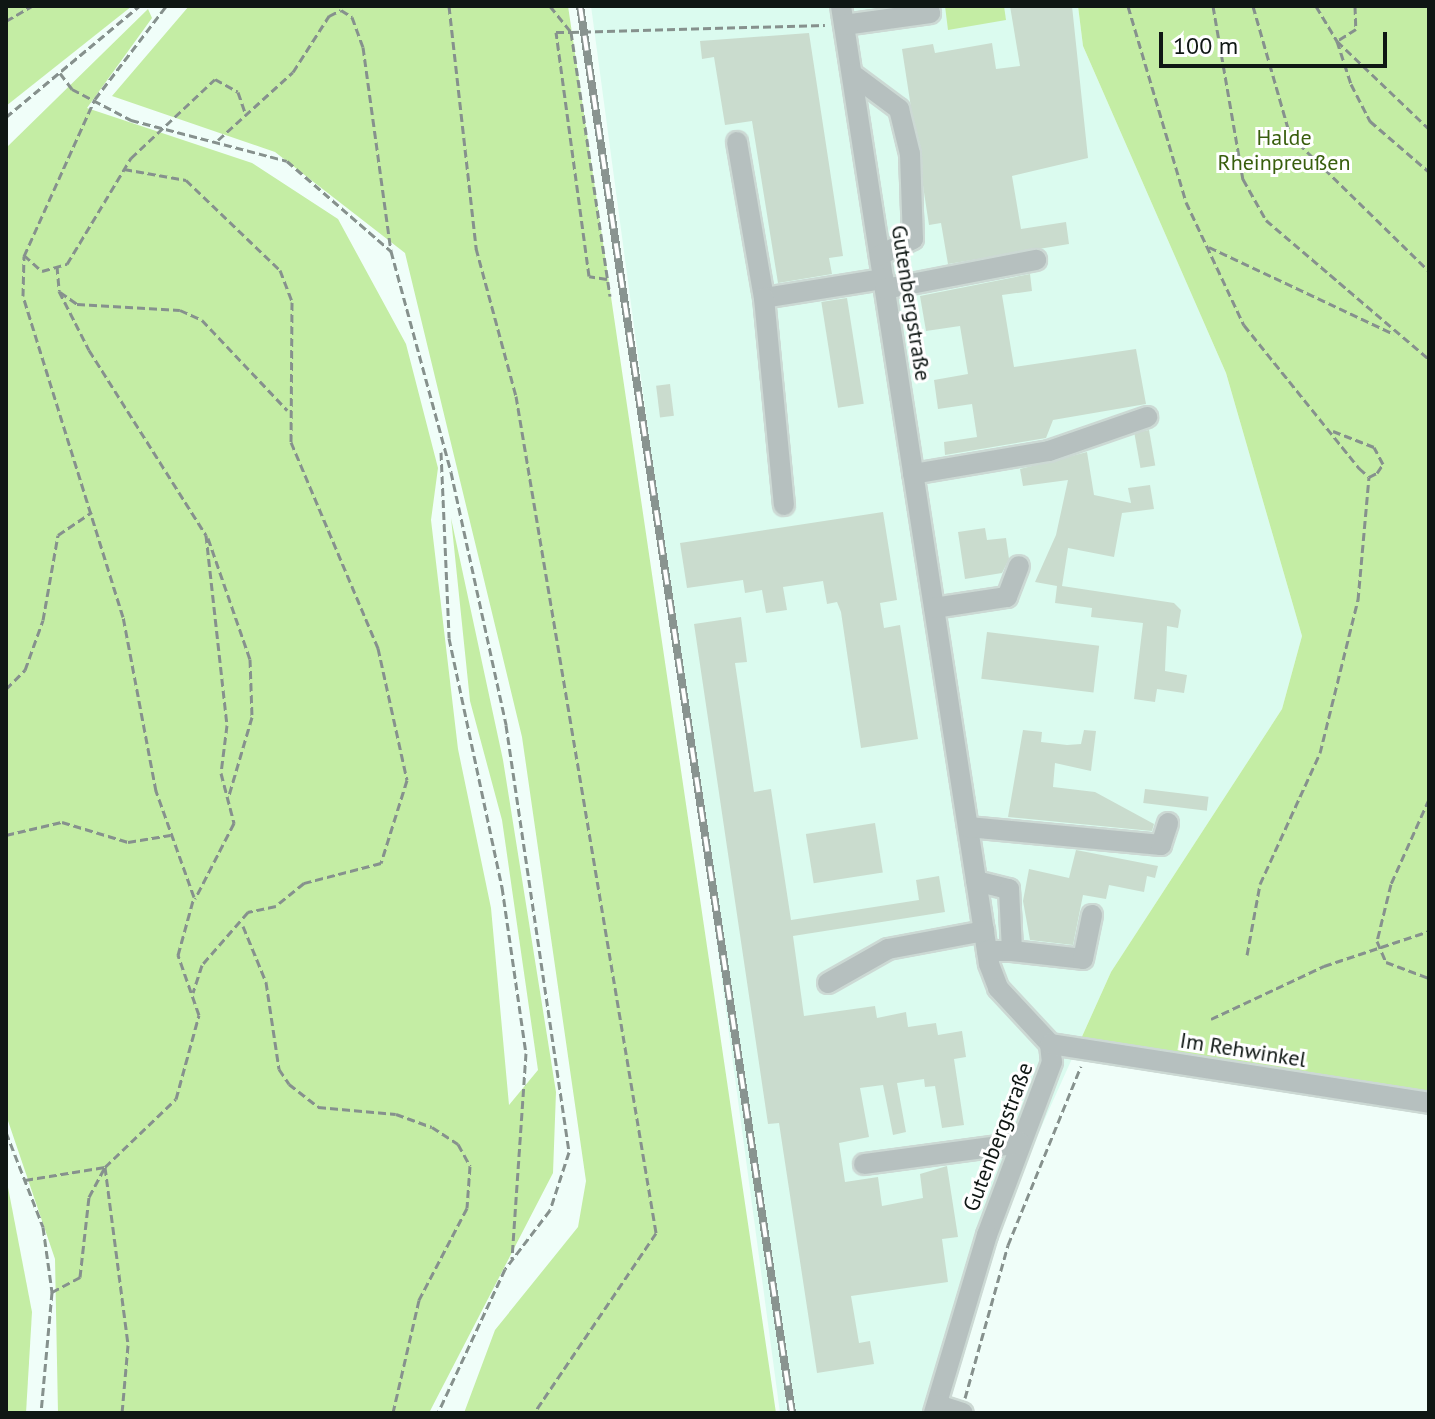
<!DOCTYPE html>
<html>
<head>
<meta charset="utf-8">
<style>
  body { margin:0 }
  #map { position:relative; width:1435px; height:1419px; overflow:hidden; background:#f0fef9; font-family:"PT Sans",sans-serif }
  div>[style] { position:absolute }
  [style*='--x'] { left:calc(var(--x)*1px); top:calc(var(--y)*1px); width:calc(var(--w)*1px); rotate:calc(var(--a)*1deg) }
  .built>* { inset:0; background:#dbfbef }
  .green>* { inset:0; background:#c4eda4 }
  .building>* { inset:0; background:#cadcce; transform-origin:0 0 }
  .path>* { height:3px; margin-top:-1.5px; transform-origin:0; background:repeating-linear-gradient(90deg,#86918d 0 8px,transparent 0 12px) }
  .roads { filter:drop-shadow(2px 0 #ccd9d4) drop-shadow(-2px 0 #ccd9d4) drop-shadow(0 2px #ccd9d4) drop-shadow(0 -2px #ccd9d4) }
  .minor>* { height:20px; margin:-10px; padding:0 10px; transform-origin:10px; border-radius:10px; background:#b6c0bf }
  .rail>* { height:8px; margin-top:-4px; transform-origin:0; background:repeating-linear-gradient(90deg,#fff 0 15px,#899490 0 30px); box-sizing:border-box; border-block:2px solid #899490 }
  span { translate:-50% -50%; white-space:nowrap; text-align:center; line-height:1.15; -webkit-text-stroke:6px #fff; paint-order:stroke }
  .park-label { font-size:22px; color:#385e0d }
  .street-label { font-size:22px; color:#0f1714 }
  .frame { position:absolute; inset:0; border:8px solid #0f1714; pointer-events:none }
  .scale { position:absolute; left:1159px; top:32px; width:228px; height:36px; box-sizing:border-box; border:4px solid #0f1714; border-top:0; padding-left:10px; font-size:24px; line-height:28px; white-space:nowrap; color:#0f1714; -webkit-text-stroke:6px #fff; paint-order:stroke }
</style>
</head>
<body>
<div id="map">
  <div class="built">
    <i style="clip-path:polygon(591px 6px,1078px 6px,1083px 46px,1226px 373px,1302px 636px,1282px 709px,1111px 972px,958px 1312px,923px 1413px,780px 1413px)"></i>
  </div>
  <div class="green">
    <i style="clip-path:polygon(6px 6px,132px 6px,6px 106px)"></i>
    <i style="clip-path:polygon(189px 6px,568px 6px,776px 1413px,464px 1413px,495px 1330px,578px 1227px,586px 1181px,522px 737px,405px 253px,275px 152px,112px 96px)"></i>
    <i style="clip-path:polygon(945px 6px,1004px 6px,1006px 20px,948px 30px)"></i>
    <i style="clip-path:polygon(1078px 6px,1429px 6px,1429px 1094px,1080px 1041px,1111px 972px,1282px 709px,1302px 636px,1226px 373px,1083px 46px)"></i>
    <i style="clip-path:polygon(148px 9px,152px 18px,87px 108px,252px 163px,338px 219px,406px 344px,438px 468px,431px 520px,458px 749px,491px 908px,509px 1105px,538px 1070px,502px 820px,470px 701px,451px 518px,503px 760px,556px 1092px,553px 1173px,429px 1413px,58px 1413px,55px 1259px,6px 1115px,6px 148px)"></i>
    <i style="clip-path:polygon(6px 1177px,32px 1312px,26px 1413px,6px 1413px)"></i>
  </div>
  <div class="building">
    <i style="clip-path:polygon(1010px 6px,1072px 6px,1088px 158px,1012px 176px,1021px 229px,1066px 222px,1069px 244px,948px 264px,941px 223px,929px 225px,902px 49px,933px 44px,935px 53px,992px 43px,996px 69px,1020px 66px)"></i>
    <i style="clip-path:polygon(809px 33px,843px 256px,829px 258px,832px 274px,778px 283px,752px 121px,725px 125px,714px 57px,702px 59px,700px 41px)"></i>
    <i style="clip-path:polygon(1030px 274px,1032px 291px,1002px 295px,1014px 367px,1136px 349px,1146px 404px,1053px 420px,1046px 438px,945px 455px,944px 442px,977px 437px,972px 404px,938px 409px,934px 380px,968px 374px,960px 326px,926px 331px,920px 296px)"></i>
    <i style="left:847px;top:298px;width:107px;height:26px;rotate:81deg"></i>
    <i style="left:670px;top:384px;width:32px;height:14px;rotate:83deg"></i>
    <i style="left:1149px;top:430px;width:36px;height:15px;rotate:80deg"></i>
    <i style="clip-path:polygon(1087px 452px,1094px 495px,1131px 503px,1128px 488px,1150px 485px,1154px 509px,1122px 513px,1114px 557px,1068px 548px,1062px 586px,1174px 603px,1181px 610px,1178px 628px,1167px 626px,1165px 671px,1187px 675px,1184px 693px,1157px 689px,1155px 702px,1134px 699px,1143px 623px,1091px 617px,1092px 608px,1055px 603px,1057px 586px,1035px 582px,1056px 535px,1068px 480px,1023px 486px,1020px 469px)"></i>
    <i style="clip-path:polygon(883px 512px,897px 600px,880px 603px,884px 628px,900px 625px,918px 739px,861px 748px,841px 612px,837px 602px,827px 604px,823px 581px,783px 587px,787px 610px,766px 613px,762px 590px,745px 593px,743px 580px,687px 588px,680px 543px)"></i>
    <i style="clip-path:polygon(985px 528px,987px 540px,1006px 538px,1009px 559px,1002px 573px,965px 579px,958px 532px)"></i>
    <i style="clip-path:polygon(741px 617px,747px 662px,735px 663px,754px 792px,771px 789px,791px 920px,919px 900px,916px 880px,939px 876px,945px 912px,793px 936px,804px 1016px,875px 1006px,877px 1018px,906px 1012px,908px 1027px,936px 1023px,938px 1035px,962px 1031px,966px 1057px,954px 1059px,964px 1125px,942px 1128px,935px 1086px,925px 1087px,924px 1079px,897px 1083px,906px 1132px,893px 1135px,883px 1085px,860px 1088px,869px 1137px,839px 1143px,845px 1182px,878px 1177px,882px 1206px,923px 1198px,920px 1174px,947px 1166px,958px 1237px,942px 1239px,948px 1282px,851px 1296px,859px 1343px,870px 1341px,874px 1364px,817px 1373px,779px 1123px,768px 1124px,694px 624px)"></i>
    <i style="left:987px;top:632px;width:113px;height:47px;rotate:7deg"></i>
    <i style="clip-path:polygon(1023px 730px,1042px 732px,1041px 742px,1067px 745px,1081px 744px,1084px 730px,1096px 731px,1091px 771px,1055px 763px,1053px 787px,1095px 792px,1154px 824px,1152px 831px,1008px 817px)"></i>
    <i style="left:1145px;top:789px;width:64px;height:14px;rotate:7deg"></i>
    <i style="left:875px;top:823px;width:50px;height:70px;rotate:81deg"></i>
    <i style="clip-path:polygon(1076px 850px,1158px 866px,1155px 878px,1147px 876px,1144px 892px,1109px 885px,1106px 899px,1083px 895px,1073px 945px,1030px 940px,1023px 901px,1029px 869px,1069px 878px)"></i>
  </div>
  <div class="path">
    <i style="--x:449;--y:6;--w:244;--a:83.6"></i>
    <i style="--x:476;--y:248;--w:153;--a:74.9"></i>
    <i style="--x:516;--y:396;--w:849;--a:80.5"></i>
    <i style="--x:656;--y:1233;--w:217;--a:124.1"></i>
    <i style="--x:550;--y:6;--w:33;--a:51"></i>
    <i style="--x:571;--y:32;--w:254;--a:-1.6"></i>
    <i style="--x:1128;--y:6;--w:204;--a:73.5"></i>
    <i style="--x:1186;--y:202;--w:136;--a:64.8"></i>
    <i style="--x:1244;--y:325;--w:184;--a:51.2"></i>
    <i style="--x:1359;--y:468;--w:13;--a:42"></i>
    <i style="--x:1369;--y:477;--w:9;--a:-27"></i>
    <i style="--x:1377;--y:473;--w:11;--a:-56"></i>
    <i style="--x:1383;--y:464;--w:19;--a:-118"></i>
    <i style="--x:1374;--y:447;--w:44;--a:-158.7"></i>
    <i style="--x:1213;--y:6;--w:176;--a:80.2"></i>
    <i style="--x:1243;--y:179;--w:47;--a:60.7"></i>
    <i style="--x:1266;--y:220;--w:214;--a:40.5"></i>
    <i style="--x:1253;--y:6;--w:134;--a:74"></i>
    <i style="--x:1290;--y:135;--w:194;--a:44.4"></i>
    <i style="--x:1316;--y:6;--w:41;--a:59"></i>
    <i style="--x:1337;--y:41;--w:127;--a:43.7"></i>
    <i style="--x:1355;--y:6;--w:23;--a:88"></i>
    <i style="--x:1356;--y:29;--w:22;--a:148"></i>
    <i style="--x:1337;--y:41;--w:45;--a:72"></i>
    <i style="--x:1351;--y:84;--w:42;--a:62.8"></i>
    <i style="--x:1370;--y:121;--w:78;--a:40.8"></i>
    <i style="--x:6;--y:21;--w:30;--a:-30"></i>
    <i style="--x:60;--y:73;--w:20;--a:53"></i>
    <i style="--x:72;--y:89;--w:67;--a:27.7"></i>
    <i style="--x:131;--y:120;--w:161;--a:14.7"></i>
    <i style="--x:287;--y:161;--w:138;--a:40.9"></i>
    <i style="--x:391;--y:251;--w:229;--a:74.8"></i>
    <i style="--x:451;--y:472;--w:259;--a:77.7"></i>
    <i style="--x:506;--y:725;--w:432;--a:81.6"></i>
    <i style="--x:569;--y:1152;--w:61;--a:108.1"></i>
    <i style="--x:550;--y:1210;--w:74;--a:127.3"></i>
    <i style="--x:505;--y:1269;--w:159;--a:115"></i>
    <i style="--x:6;--y:117;--w:173;--a:-39.8"></i>
    <i style="--x:218;--y:140;--w:101;--a:-42.2"></i>
    <i style="--x:293;--y:72;--w:67;--a:-57.3"></i>
    <i style="--x:329;--y:16;--w:13;--a:-27"></i>
    <i style="--x:341;--y:10;--w:13;--a:32"></i>
    <i style="--x:352;--y:17;--w:32;--a:70"></i>
    <i style="--x:363;--y:47;--w:206;--a:82.2"></i>
    <i style="--x:124;--y:169;--w:63;--a:10.1"></i>
    <i style="--x:186;--y:180;--w:130;--a:43.8"></i>
    <i style="--x:280;--y:270;--w:34;--a:69"></i>
    <i style="--x:292;--y:302;--w:140;--a:90.4"></i>
    <i style="--x:291;--y:442;--w:224;--a:67.1"></i>
    <i style="--x:378;--y:648;--w:135;--a:77.6"></i>
    <i style="--x:407;--y:780;--w:87;--a:107.4"></i>
    <i style="--x:381;--y:863;--w:80;--a:165.4"></i>
    <i style="--x:304;--y:883;--w:36;--a:141"></i>
    <i style="--x:276;--y:906;--w:29;--a:168"></i>
    <i style="--x:248;--y:912;--w:70;--a:131"></i>
    <i style="--x:202;--y:965;--w:29;--a:108"></i>
    <i style="--x:1209;--y:247;--w:204;--a:25.2"></i>
    <i style="--x:24;--y:255;--w:24;--a:42"></i>
    <i style="--x:42;--y:271;--w:26;--a:-16"></i>
    <i style="--x:67;--y:264;--w:124;--a:-58.9"></i>
    <i style="--x:131;--y:158;--w:115;--a:-43.2"></i>
    <i style="--x:215;--y:79;--w:26;--a:29"></i>
    <i style="--x:238;--y:92;--w:24;--a:71"></i>
    <i style="--x:57;--y:266;--w:25;--a:85"></i>
    <i style="--x:59;--y:291;--w:66;--a:63"></i>
    <i style="--x:89;--y:350;--w:219;--a:57.7"></i>
    <i style="--x:206;--y:535;--w:191;--a:83.7"></i>
    <i style="--x:227;--y:725;--w:48;--a:97.1"></i>
    <i style="--x:221;--y:773;--w:52;--a:75.4"></i>
    <i style="--x:234;--y:823;--w:85;--a:117.2"></i>
    <i style="--x:607;--y:279;--w:18;--a:-171"></i>
    <i style="--x:589;--y:276;--w:246;--a:-97.7"></i>
    <i style="--x:556;--y:32;--w:15;--a:0"></i>
    <i style="--x:571;--y:32;--w:267;--a:81.6"></i>
    <i style="--x:60;--y:292;--w:21;--a:35"></i>
    <i style="--x:77;--y:304;--w:103;--a:3.3"></i>
    <i style="--x:180;--y:310;--w:24;--a:24"></i>
    <i style="--x:202;--y:320;--w:124;--a:46.6"></i>
    <i style="--x:441;--y:452;--w:186;--a:87.5"></i>
    <i style="--x:449;--y:638;--w:255;--a:78"></i>
    <i style="--x:502;--y:887;--w:168;--a:81.8"></i>
    <i style="--x:526;--y:1053;--w:206;--a:93.9"></i>
    <i style="--x:208;--y:538;--w:128;--a:70.9"></i>
    <i style="--x:250;--y:659;--w:58;--a:88"></i>
    <i style="--x:252;--y:717;--w:81;--a:106.4"></i>
    <i style="--x:6;--y:689;--w:27;--a:-45"></i>
    <i style="--x:25;--y:670;--w:53;--a:-70.2"></i>
    <i style="--x:43;--y:620;--w:86;--a:-80"></i>
    <i style="--x:58;--y:535;--w:41;--a:-34.1"></i>
    <i style="--x:1429;--y:799;--w:93;--a:114.1"></i>
    <i style="--x:1391;--y:884;--w:59;--a:103.8"></i>
    <i style="--x:1377;--y:941;--w:23;--a:67"></i>
    <i style="--x:1386;--y:962;--w:46;--a:20.4"></i>
    <i style="--x:6;--y:835;--w:57;--a:-13.1"></i>
    <i style="--x:62;--y:822;--w:69;--a:16.9"></i>
    <i style="--x:128;--y:842;--w:43;--a:-9.5"></i>
    <i style="--x:243;--y:926;--w:61;--a:67.7"></i>
    <i style="--x:266;--y:982;--w:88;--a:81.5"></i>
    <i style="--x:279;--y:1069;--w:18;--a:56"></i>
    <i style="--x:289;--y:1084;--w:37;--a:38"></i>
    <i style="--x:318;--y:1107;--w:78;--a:5.1"></i>
    <i style="--x:396;--y:1114;--w:38;--a:20"></i>
    <i style="--x:432;--y:1127;--w:31;--a:33"></i>
    <i style="--x:458;--y:1144;--w:25;--a:61"></i>
    <i style="--x:470;--y:1166;--w:42;--a:94.1"></i>
    <i style="--x:467;--y:1208;--w:104;--a:117.6"></i>
    <i style="--x:419;--y:1300;--w:116;--a:103"></i>
    <i style="--x:1247;--y:955;--w:72;--a:-79.6"></i>
    <i style="--x:1260;--y:884;--w:144;--a:-65.4"></i>
    <i style="--x:1320;--y:753;--w:158;--a:-76.1"></i>
    <i style="--x:1358;--y:600;--w:123;--a:-84.9"></i>
    <i style="--x:1211;--y:1019;--w:125;--a:-25.1"></i>
    <i style="--x:1324;--y:966;--w:111;--a:-18.4"></i>
    <i style="--x:6;--y:1132;--w:102;--a:68.7"></i>
    <i style="--x:43;--y:1227;--w:66;--a:82.1"></i>
    <i style="--x:52;--y:1292;--w:121;--a:95.2"></i>
    <i style="--x:25;--y:1180;--w:81;--a:-9.2"></i>
    <i style="--x:105;--y:1167;--w:179;--a:82.6"></i>
    <i style="--x:128;--y:1345;--w:68;--a:95"></i>
    <i style="--x:52;--y:1292;--w:32;--a:-28"></i>
    <i style="--x:80;--y:1277;--w:81;--a:-83.6"></i>
    <i style="--x:89;--y:1197;--w:34;--a:-62"></i>
    <i style="--x:105;--y:1167;--w:98;--a:-43.8"></i>
    <i style="--x:176;--y:1099;--w:87;--a:-74.7"></i>
    <i style="--x:199;--y:1015;--w:64;--a:-109.3"></i>
    <i style="--x:178;--y:955;--w:60;--a:-74.6"></i>
    <i style="--x:194;--y:897;--w:113;--a:-109.7"></i>
    <i style="--x:156;--y:791;--w:177;--a:-100.7"></i>
    <i style="--x:123;--y:617;--w:336;--a:-107.3"></i>
    <i style="--x:23;--y:296;--w:40;--a:-88.6"></i>
    <i style="--x:24;--y:256;--w:172;--a:-65.7"></i>
    <i style="--x:95;--y:99;--w:117;--a:-52.6"></i>
    <i style="--x:965;--y:1398;--w:159;--a:-74.3"></i>
    <i style="--x:1008;--y:1245;--w:193;--a:-67.8"></i>
  </div>
  <div class="roads">
    <div class="minor">
      <i style="--x:841;--y:6;--w:969;--a:81.22"></i>
      <i style="--x:989;--y:964;--w:26;--a:69"></i>
      <i style="--x:998;--y:988;--w:76;--a:47.1"></i>
      <i style="--x:1050;--y:1044;--w:18;--a:84"></i>
      <i style="--x:1052;--y:1062;--w:185;--a:110.6"></i>
      <i style="--x:987;--y:1235;--w:186;--a:106.6"></i>
      <i style="--x:844;--y:25;--w:87;--a:-7.9"></i>
      <i style="--x:852;--y:74;--w:59;--a:36.7"></i>
      <i style="--x:899;--y:109;--w:46;--a:76.3"></i>
      <i style="--x:910;--y:154;--w:85;--a:88"></i>
      <i style="--x:913;--y:239;--w:37;--a:154"></i>
      <i style="--x:737;--y:142;--w:158;--a:80.2"></i>
      <i style="--x:764;--y:298;--w:121;--a:-9.1"></i>
      <i style="--x:885;--y:289;--w:154;--a:-10.9"></i>
      <i style="--x:764;--y:298;--w:208;--a:84.5"></i>
      <i style="--x:913;--y:474;--w:138;--a:-9.6"></i>
      <i style="--x:1049;--y:451;--w:104;--a:-19.1"></i>
      <i style="--x:934;--y:608;--w:74;--a:-8.6"></i>
      <i style="--x:1007;--y:597;--w:33;--a:-69"></i>
      <i style="--x:968;--y:827;--w:194;--a:5.3"></i>
      <i style="--x:1161;--y:845;--w:23;--a:-72"></i>
      <i style="--x:976;--y:881;--w:34;--a:14"></i>
      <i style="--x:1009;--y:889;--w:62;--a:87.2"></i>
      <i style="--x:1012;--y:951;--w:25;--a:180"></i>
      <i style="--x:1012;--y:951;--w:71;--a:6.4"></i>
      <i style="--x:1083;--y:959;--w:45;--a:-78.4"></i>
      <i style="--x:828;--y:983;--w:69;--a:-29.5"></i>
      <i style="--x:888;--y:949;--w:98;--a:-10.6"></i>
      <i style="--x:1050;--y:1044;--w:384;--a:8.8"></i>
      <i style="--x:864;--y:1164;--w:158;--a:-7.6"></i>
      <i style="--x:938;--y:1405;--w:26;--a:18"></i>
    </div>
  </div>
  <div class="rail">
    <i style="--x:580;--y:6;--w:1423;--a:81.43"></i>
  </div>
  <div class="park-label">
    <span style="left:1284px;top:150px">Halde<br>Rheinpreußen</span>
  </div>
  <div class="street-label">
    <span style="left:911px;top:303px;rotate:81deg">Gutenbergstraße</span>
    <span style="left:1243px;top:1050px;rotate:9deg">Im Rehwinkel</span>
    <span style="left:998px;top:1137px;rotate:-69deg">Gutenbergstraße</span>
  </div>
  <div class="frame"></div>
  <div class="scale">100 m</div>
</div>
</body>
</html>
